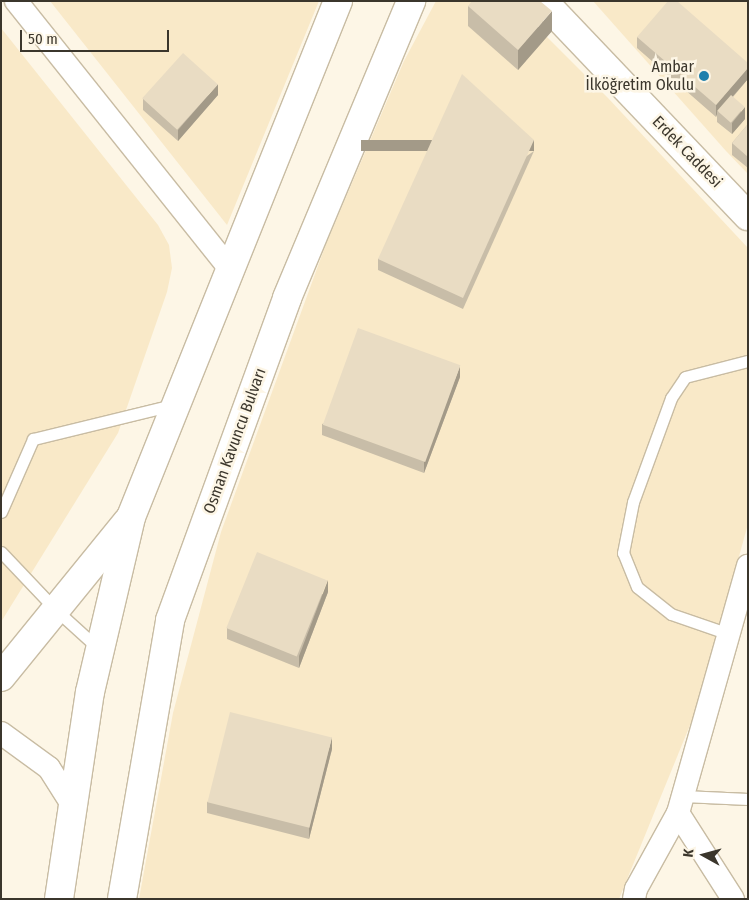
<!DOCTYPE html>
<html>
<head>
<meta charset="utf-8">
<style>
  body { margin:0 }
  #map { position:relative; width:749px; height:900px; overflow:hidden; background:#fdf6e6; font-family:"Fira Sans Condensed",sans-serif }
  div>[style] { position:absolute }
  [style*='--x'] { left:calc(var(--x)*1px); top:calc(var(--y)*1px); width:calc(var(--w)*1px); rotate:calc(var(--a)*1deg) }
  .built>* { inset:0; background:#f9e9c8 }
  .roads { filter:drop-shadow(1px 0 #c8bca3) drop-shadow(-1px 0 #c8bca3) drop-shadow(0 1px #c8bca3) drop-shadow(0 -1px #c8bca3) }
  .lane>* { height:11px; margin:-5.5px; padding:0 5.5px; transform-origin:5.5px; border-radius:5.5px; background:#fff }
  .street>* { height:22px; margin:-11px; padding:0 11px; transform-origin:11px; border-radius:11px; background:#fff }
  .secondary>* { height:28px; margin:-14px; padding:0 14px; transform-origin:14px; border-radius:14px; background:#fff }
  .highway>* { height:28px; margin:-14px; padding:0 14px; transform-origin:14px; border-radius:14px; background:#fff }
  .wall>* { inset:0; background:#c8bda8 }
  .shaded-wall>* { inset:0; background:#a39a88; transform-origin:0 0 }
  .building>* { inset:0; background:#e9dcc3; transform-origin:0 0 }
  .dots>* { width:14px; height:14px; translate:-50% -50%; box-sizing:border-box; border:2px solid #fdf6e6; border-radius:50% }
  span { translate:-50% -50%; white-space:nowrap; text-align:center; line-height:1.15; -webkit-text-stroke:5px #fdf6e6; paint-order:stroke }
  .poi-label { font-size:16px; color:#3b362c }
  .right { translate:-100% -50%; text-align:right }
  .street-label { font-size:16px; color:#3b362c }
  .frame { position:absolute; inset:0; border:2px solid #3b362c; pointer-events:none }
  .north { position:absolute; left:679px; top:830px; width:50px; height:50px; -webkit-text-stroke:4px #fdf6e6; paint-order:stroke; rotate:277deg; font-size:14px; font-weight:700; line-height:20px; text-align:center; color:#3b362c }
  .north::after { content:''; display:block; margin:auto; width:18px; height:22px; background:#3b362c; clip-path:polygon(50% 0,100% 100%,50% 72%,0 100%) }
  .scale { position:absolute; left:20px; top:30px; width:149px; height:22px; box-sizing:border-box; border:2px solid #3b362c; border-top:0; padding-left:6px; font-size:15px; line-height:18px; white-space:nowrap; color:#3b362c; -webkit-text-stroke:4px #fdf6e6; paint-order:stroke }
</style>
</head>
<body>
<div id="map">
  <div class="built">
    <i style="clip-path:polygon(50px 1px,319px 1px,227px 225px)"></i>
    <i style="clip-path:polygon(436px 1px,511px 1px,608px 98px,748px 248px,748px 524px,697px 708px,619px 899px,139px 899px,173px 713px,221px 532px,326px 244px,404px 61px)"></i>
    <i style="clip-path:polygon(593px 1px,748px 1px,748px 174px,726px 151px)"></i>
    <i style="clip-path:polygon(1px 28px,158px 225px,169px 245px,172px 268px,167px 292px,118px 433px,1px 622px)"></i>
  </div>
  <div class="roads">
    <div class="lane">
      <i style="--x:1;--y:512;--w:80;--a:-66.3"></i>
      <i style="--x:33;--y:439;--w:144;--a:-13.7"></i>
      <i style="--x:1;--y:552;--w:80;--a:46.5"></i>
      <i style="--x:56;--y:610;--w:58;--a:42.2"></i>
      <i style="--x:729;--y:634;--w:61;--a:-161"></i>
      <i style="--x:671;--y:614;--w:43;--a:-141.5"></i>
      <i style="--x:637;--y:587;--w:37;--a:-112"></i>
      <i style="--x:623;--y:553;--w:52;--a:-78.9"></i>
      <i style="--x:633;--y:502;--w:111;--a:-69.9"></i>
      <i style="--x:671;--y:398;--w:25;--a:-56"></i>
      <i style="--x:685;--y:377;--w:65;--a:-14.3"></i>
      <i style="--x:683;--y:796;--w:65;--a:2.6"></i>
    </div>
    <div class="street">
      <i style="--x:16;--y:1;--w:344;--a:51.4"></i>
      <i style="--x:1;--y:733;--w:59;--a:36.1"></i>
      <i style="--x:49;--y:768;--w:45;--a:57.7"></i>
      <i style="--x:678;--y:813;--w:102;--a:57.4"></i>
      <i style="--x:634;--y:899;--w:10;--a:-79"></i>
      <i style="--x:636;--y:889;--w:87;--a:-61.1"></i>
      <i style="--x:678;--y:813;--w:257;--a:-74.2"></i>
    </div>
    <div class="secondary">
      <i style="--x:543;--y:1;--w:297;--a:46.4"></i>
    </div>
    <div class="highway">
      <i style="--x:1;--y:677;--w:200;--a:-50.9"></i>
      <i style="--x:59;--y:899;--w:209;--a:-81.5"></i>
      <i style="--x:90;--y:692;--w:180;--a:-76.8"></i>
      <i style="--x:131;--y:517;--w:556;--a:-68.14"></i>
      <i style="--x:122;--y:899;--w:283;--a:-80.2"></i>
      <i style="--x:170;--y:620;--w:343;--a:-70"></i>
      <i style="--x:287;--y:298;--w:322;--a:-67.3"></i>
    </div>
  </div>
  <div class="wall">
    <i style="clip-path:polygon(468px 6px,552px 31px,518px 70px,468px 26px)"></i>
    <i style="clip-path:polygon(637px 37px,748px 63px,748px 79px,733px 97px,745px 119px,732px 134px,717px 122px,717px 114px,716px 117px,637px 48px)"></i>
    <i style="clip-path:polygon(218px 95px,178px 141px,143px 110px,143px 99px)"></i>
    <i style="clip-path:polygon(748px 124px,748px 168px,732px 155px,732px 143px)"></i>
    <i style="clip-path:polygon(534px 151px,463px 309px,378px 270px,378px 259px)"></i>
    <i style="clip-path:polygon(460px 377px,424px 473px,322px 435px,322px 424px)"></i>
    <i style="clip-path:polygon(328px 592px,299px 668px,227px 639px,227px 628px)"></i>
    <i style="clip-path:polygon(332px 749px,309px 839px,207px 813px,207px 802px)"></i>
  </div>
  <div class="shaded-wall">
    <i style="clip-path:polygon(552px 11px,552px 31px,518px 70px,518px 50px)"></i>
    <i style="clip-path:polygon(748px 68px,748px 79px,719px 112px,717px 111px,717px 114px,716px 117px,716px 105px)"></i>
    <i style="clip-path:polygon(218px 84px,218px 95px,178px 141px,178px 130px)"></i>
    <i style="clip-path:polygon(745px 107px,745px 119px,732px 134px,732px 123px)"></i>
    <i style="left:534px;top:140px;width:11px;height:173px;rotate:90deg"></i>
    <i style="clip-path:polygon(460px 366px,460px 377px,424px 473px,424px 462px)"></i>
    <i style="clip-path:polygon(328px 580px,328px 592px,299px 668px,299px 656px)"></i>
    <i style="clip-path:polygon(332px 737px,332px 749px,309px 839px,309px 828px)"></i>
  </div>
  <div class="building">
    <i style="clip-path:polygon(472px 1px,540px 1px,552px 11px,518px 50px,468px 6px)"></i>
    <i style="clip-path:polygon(668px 1px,677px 1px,748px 63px,748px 68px,716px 105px,637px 37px)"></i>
    <i style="left:183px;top:53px;width:47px;height:61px;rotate:42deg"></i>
    <i style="clip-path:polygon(462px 74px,534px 140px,463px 298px,378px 259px)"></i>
    <i style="left:731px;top:95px;width:18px;height:21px;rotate:41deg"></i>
    <i style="clip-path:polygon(748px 124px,748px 157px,732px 143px)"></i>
    <i style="left:358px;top:328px;width:109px;height:103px;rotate:20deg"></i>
    <i style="left:257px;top:552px;width:76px;height:82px;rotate:22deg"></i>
    <i style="left:230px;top:712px;width:105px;height:93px;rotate:14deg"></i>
  </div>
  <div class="dots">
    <i style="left:704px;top:76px;background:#2080ac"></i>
  </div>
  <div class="poi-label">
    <span class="right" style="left:694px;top:76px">Ambar<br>İlköğretim Okulu</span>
  </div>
  <div class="street-label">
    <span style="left:687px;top:152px;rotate:46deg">Erdek Caddesi</span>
    <span style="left:235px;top:441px;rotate:-70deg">Osman Kavuncu Bulvarı</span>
  </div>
  <div class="frame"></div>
  <div class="north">K</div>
  <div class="scale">50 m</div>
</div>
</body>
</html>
